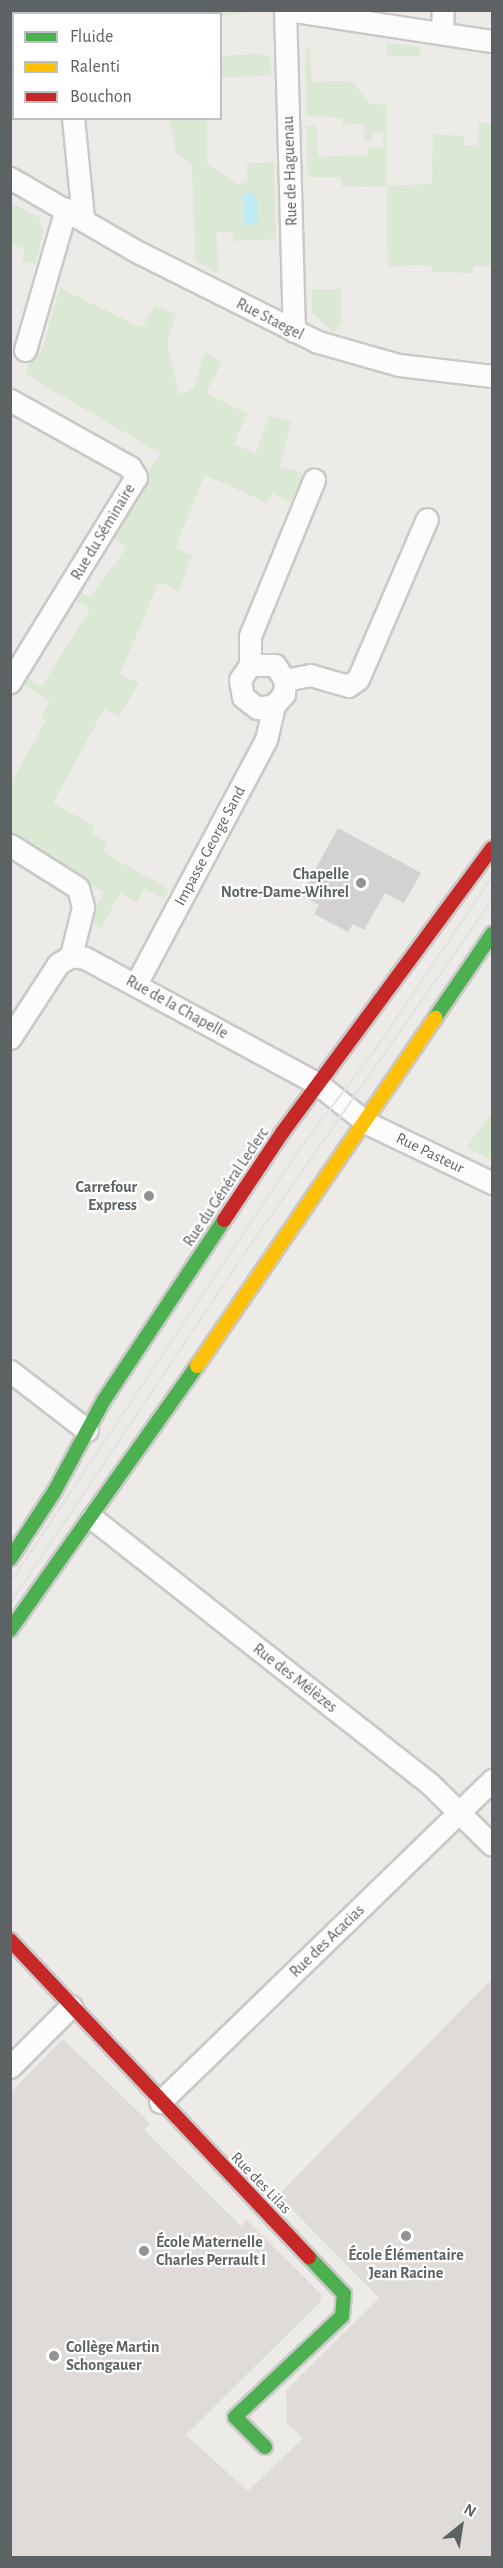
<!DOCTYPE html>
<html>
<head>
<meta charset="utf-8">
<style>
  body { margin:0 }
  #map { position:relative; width:503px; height:2568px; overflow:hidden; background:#edebe8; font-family:"Alegreya Sans",sans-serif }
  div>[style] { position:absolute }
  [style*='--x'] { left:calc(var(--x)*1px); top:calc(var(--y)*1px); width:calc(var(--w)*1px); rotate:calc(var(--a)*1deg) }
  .education>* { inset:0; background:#dfdbd8 }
  .green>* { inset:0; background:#dbe8d4 }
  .water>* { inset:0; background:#beebf5; transform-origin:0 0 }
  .building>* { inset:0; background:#d3d2d1 }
  .roads { filter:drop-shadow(2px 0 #c9c9c8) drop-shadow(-2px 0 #c9c9c8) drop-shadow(0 2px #c9c9c8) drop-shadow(0 -2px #c9c9c8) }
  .street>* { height:21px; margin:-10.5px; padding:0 10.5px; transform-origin:10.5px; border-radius:10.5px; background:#fcfcfc }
  .fast>* { height:14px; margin:-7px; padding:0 7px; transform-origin:7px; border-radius:7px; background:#4caf50 }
  .slow>* { height:14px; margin:-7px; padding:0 7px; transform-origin:7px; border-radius:7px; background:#ffc107 }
  .jam>* { height:14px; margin:-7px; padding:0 7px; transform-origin:7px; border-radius:7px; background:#c62828 }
  .tram>* { height:1.5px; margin:-0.75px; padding:0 0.75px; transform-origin:0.75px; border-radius:0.75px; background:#e2e2e2 }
  .dots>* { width:16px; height:16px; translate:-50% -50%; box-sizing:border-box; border:3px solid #fff; border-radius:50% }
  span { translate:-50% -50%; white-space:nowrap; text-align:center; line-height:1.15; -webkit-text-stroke:4.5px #fff; paint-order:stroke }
  .street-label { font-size:16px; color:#5d6365 }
  .poi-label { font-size:16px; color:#5d6365; font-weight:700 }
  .right { translate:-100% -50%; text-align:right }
  .left { translate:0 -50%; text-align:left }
  .frame { position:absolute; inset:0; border:12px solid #5d6365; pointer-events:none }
  .legend { position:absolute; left:12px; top:12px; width:210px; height:108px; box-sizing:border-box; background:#fff; border:2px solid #bec1c1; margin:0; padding:8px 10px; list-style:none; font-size:18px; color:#5d6365 }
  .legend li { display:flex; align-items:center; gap:12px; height:30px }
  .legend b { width:30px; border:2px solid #bec1c1 }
  .north { position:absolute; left:431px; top:2496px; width:60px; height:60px; -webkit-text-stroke:4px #fff; paint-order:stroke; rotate:30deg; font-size:16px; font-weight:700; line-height:24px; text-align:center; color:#5d6365 }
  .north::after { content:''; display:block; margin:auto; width:21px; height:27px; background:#5d6365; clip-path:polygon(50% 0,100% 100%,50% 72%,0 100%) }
</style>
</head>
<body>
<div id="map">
  <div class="education">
    <i style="clip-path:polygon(492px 1979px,492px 2557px,11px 2557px,10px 2093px,63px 2039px,150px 2123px,144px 2130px,241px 2226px,247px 2220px,322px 2295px,320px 2302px,186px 2435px,248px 2491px,303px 2438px,287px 2423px,286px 2390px,379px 2298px,278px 2195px)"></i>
  </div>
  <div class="green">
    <i style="clip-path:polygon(268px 10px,221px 16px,136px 11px,136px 10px)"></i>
    <i style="clip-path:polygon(387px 43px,420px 47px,420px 56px,387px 56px)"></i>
    <i style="clip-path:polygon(305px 49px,310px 49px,312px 82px,352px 81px,370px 104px,387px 105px,387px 186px,432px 184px,433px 134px,464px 136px,464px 145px,478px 145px,479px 123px,492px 123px,492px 266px,474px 266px,472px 273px,432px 272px,431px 265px,388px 266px,387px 186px,342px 187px,341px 177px,308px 177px,306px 126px,316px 126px,318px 157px,368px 155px,368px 148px,383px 147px,383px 132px,372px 132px,372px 140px,365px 141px,363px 124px,343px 125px,342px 118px,306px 115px)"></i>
    <i style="clip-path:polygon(255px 54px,270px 56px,271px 75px,221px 78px,221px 56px)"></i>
    <i style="clip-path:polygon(169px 119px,207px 119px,207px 164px,238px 185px,247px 181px,247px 163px,274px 162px,276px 239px,233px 241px,233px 232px,216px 232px,219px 274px,195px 260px,192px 165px,176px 153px)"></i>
    <i style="clip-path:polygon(10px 203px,38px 216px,44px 230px,35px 264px,22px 262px,25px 249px,11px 244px)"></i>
    <i style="clip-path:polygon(60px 288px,142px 328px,155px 305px,176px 315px,167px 342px,179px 395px,194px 388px,205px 352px,222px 362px,206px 393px,247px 414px,234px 444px,256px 453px,269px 415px,291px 422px,280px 466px,303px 473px,291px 502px,272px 493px,267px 503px,205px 475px,175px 548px,192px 555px,179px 591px,159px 582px,120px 674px,139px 683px,119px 717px,104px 709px,53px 803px,95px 826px,91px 834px,108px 842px,103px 852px,169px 889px,164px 899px,144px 888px,137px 902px,120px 893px,101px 929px,88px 921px,104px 892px,11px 837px,11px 783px,46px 720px,41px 717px,50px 701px,16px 680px,20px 674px,42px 686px,90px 609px,73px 599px,77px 590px,90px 597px,127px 547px,111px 537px,160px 453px,26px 375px,31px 352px,41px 353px)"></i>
    <i style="clip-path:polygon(312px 289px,341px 289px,341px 321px,335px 334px,312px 313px)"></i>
    <i style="clip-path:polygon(492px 1111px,492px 1160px,467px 1147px)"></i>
  </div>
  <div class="water">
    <i style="left:256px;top:193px;width:31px;height:14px;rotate:86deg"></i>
  </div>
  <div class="building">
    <i style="clip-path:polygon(338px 828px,421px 873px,404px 903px,385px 893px,364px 930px,353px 924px,348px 932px,314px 914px,319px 905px,301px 895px)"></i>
  </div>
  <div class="roads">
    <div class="street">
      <i style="--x:63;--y:10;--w:4;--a:76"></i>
      <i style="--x:285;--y:10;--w:321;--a:88.4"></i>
      <i style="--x:289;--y:10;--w:205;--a:8.7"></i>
      <i style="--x:442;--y:33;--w:23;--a:-88"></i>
      <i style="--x:73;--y:118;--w:101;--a:84.3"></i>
      <i style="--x:10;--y:178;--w:143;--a:30.1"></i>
      <i style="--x:134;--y:250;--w:206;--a:26.6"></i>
      <i style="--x:318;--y:342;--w:84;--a:15.9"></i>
      <i style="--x:399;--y:365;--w:94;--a:6.7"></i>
      <i style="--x:25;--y:350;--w:147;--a:-73.8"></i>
      <i style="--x:10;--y:400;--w:137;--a:29.2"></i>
      <i style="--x:130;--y:467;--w:12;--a:59"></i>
      <i style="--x:136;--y:477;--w:241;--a:121.6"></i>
      <i style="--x:250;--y:665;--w:29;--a:-90"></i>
      <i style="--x:250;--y:636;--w:169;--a:-67.7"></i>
      <i style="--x:285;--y:680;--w:25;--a:-11"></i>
      <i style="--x:310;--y:675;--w:40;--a:16"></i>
      <i style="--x:348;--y:686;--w:12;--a:-35"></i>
      <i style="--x:358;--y:679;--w:174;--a:-66.7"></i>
      <i style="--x:10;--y:845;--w:80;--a:32.3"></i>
      <i style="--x:78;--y:888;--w:20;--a:75"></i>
      <i style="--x:83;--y:907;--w:50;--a:103.8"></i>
      <i style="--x:136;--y:984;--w:276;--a:-62"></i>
      <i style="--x:266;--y:740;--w:36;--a:-77"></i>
      <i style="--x:274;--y:705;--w:15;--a:-48"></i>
      <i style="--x:284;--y:694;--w:14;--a:-86"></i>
      <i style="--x:285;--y:680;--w:18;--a:-124"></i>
      <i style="--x:275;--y:665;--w:25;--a:180"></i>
      <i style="--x:250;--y:665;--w:18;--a:124"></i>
      <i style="--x:240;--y:680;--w:17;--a:80"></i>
      <i style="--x:243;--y:697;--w:18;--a:38"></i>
      <i style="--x:257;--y:708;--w:17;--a:-10"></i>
      <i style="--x:10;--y:1038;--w:88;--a:-57"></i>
      <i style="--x:58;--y:964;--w:15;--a:-32"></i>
      <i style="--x:71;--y:956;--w:14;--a:8"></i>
      <i style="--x:85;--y:958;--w:265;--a:28.4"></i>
      <i style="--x:318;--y:1084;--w:63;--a:38.5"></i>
      <i style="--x:367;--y:1123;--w:139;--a:25.6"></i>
      <i style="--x:10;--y:1371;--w:97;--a:37.5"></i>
      <i style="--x:92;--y:1518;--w:429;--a:38.2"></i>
      <i style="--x:429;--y:1783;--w:88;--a:44.5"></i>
      <i style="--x:10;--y:2067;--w:86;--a:-45"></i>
      <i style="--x:160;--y:2102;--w:463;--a:-44.1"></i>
    </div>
    <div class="fast">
      <i style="--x:435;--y:1018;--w:102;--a:-55.8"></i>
      <i style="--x:10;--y:1559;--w:80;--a:-56.7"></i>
      <i style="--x:54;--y:1492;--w:105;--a:-61.5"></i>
      <i style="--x:104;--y:1400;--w:216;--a:-56.3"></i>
      <i style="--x:10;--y:1630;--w:324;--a:-54.7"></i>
      <i style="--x:265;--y:2447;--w:42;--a:-135"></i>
      <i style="--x:235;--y:2417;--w:147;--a:-43.3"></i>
      <i style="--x:342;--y:2316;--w:22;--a:-85"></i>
      <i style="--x:344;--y:2294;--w:51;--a:-133.4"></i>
    </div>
    <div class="slow">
      <i style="--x:197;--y:1366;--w:422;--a:-55.6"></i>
    </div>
    <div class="jam">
      <i style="--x:224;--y:1220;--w:105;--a:-56.3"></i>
      <i style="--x:282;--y:1133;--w:354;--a:-53.6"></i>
      <i style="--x:10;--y:1940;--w:436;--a:46.7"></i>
    </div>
  </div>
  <div class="tram">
    <i style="--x:10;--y:1583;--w:522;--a:-56.25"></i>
    <i style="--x:300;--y:1149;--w:124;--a:-52.9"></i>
    <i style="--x:375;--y:1050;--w:209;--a:-55.9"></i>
    <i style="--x:10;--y:1604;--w:422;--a:-56.2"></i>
    <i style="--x:245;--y:1253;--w:431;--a:-55"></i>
  </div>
  <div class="dots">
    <i style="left:361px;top:883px;background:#8f9393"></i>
    <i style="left:149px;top:1196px;background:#8f9393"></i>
    <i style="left:406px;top:2236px;background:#8f9393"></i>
    <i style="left:144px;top:2251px;background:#8f9393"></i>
    <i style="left:54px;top:2356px;background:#8f9393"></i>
  </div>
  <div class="street-label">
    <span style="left:290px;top:171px;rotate:-92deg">Rue de Haguenau</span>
    <span style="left:270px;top:319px;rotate:27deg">Rue Staegel</span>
    <span style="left:103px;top:532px;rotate:-59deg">Rue du Séminaire</span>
    <span style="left:210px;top:846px;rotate:-62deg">Impasse George Sand</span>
    <span style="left:177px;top:1007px;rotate:29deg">Rue de la Chapelle</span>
    <span style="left:430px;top:1153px;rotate:26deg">Rue Pasteur</span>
    <span style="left:226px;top:1187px;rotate:-56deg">Rue du Général Leclerc</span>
    <span style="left:295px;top:1678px;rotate:38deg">Rue des Mélèzes</span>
    <span style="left:327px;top:1941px;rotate:-44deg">Rue des Acacias</span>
    <span style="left:261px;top:2183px;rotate:46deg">Rue des Lilas</span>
  </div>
  <div class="poi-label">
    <span class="right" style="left:349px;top:883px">Chapelle<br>Notre-Dame-Wihrel</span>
    <span class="right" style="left:137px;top:1196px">Carrefour<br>Express</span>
    <span class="left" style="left:156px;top:2251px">École Maternelle<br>Charles Perrault I</span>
    <span style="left:406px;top:2264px">École Élémentaire<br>Jean Racine</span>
    <span class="left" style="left:66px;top:2356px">Collège Martin<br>Schongauer</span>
  </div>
  <div class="frame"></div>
  <ul class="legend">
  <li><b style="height:8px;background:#4caf50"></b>Fluide</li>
  <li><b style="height:8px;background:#ffc107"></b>Ralenti</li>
  <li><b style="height:8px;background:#c62828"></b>Bouchon</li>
  </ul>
  <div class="north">N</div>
</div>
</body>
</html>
